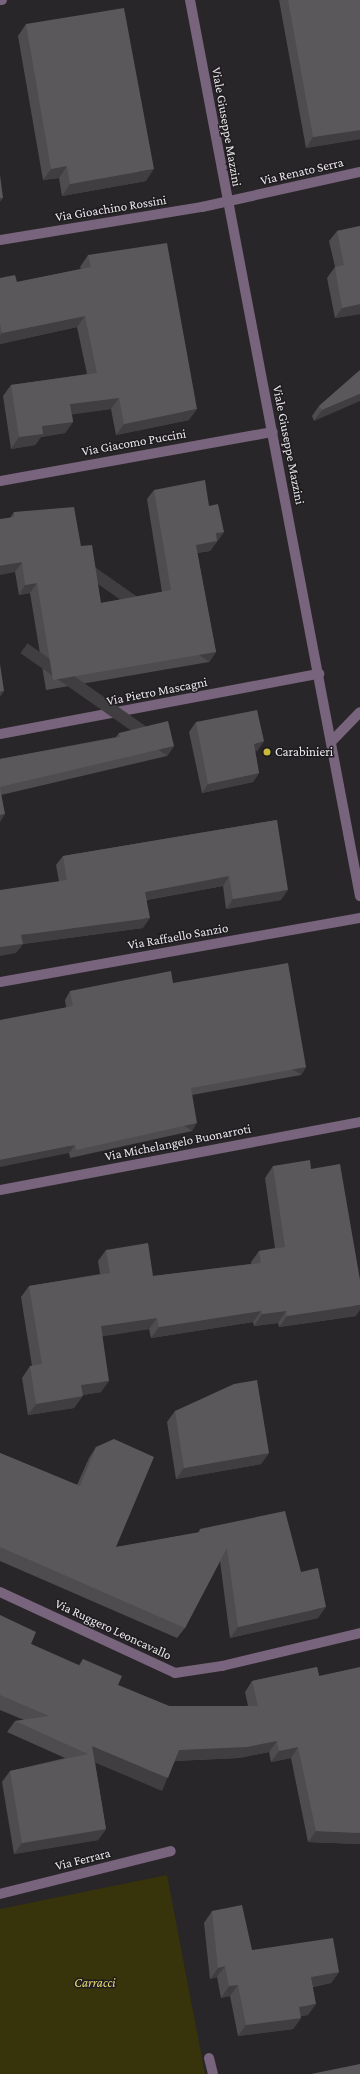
<!DOCTYPE html>
<html>
<head>
<meta charset="utf-8">
<style>
  body { margin:0 }
  #map { position:relative; width:360px; height:2074px; overflow:hidden; background:#292629; font-family:"Crimson Pro",serif }
  div>[style] { position:absolute }
  [style*='--x'] { left:calc(var(--x)*1px); top:calc(var(--y)*1px); width:calc(var(--w)*1px); rotate:calc(var(--a)*1deg) }
  .green>* { inset:0; background:#37330a }
  .minor>* { height:10px; margin:-5px; padding:0 5px; transform-origin:5px; border-radius:5px; background:#78647c }
  .wall>* { inset:0; background:#4e4c4f }
  .shaded-wall>* { inset:0; background:#403e40; transform-origin:0 0 }
  .building>* { inset:0; background:#5b585c }
  .dots>* { width:11px; height:11px; translate:-50% -50%; box-sizing:border-box; border:2px solid #1f1c20; border-radius:50% }
  span { translate:-50% -50%; white-space:nowrap; text-align:center; line-height:1.15; -webkit-text-stroke:3px #1f1c20; paint-order:stroke }
  .street-label { font-size:13px; color:#e9e7ea }
  .poi-label { font-size:13px; color:#e9e7ea }
  .left { translate:0 -50%; text-align:left }
  .park-label { font-size:13px; color:#e8db74; font-style:italic }
</style>
</head>
<body>
<div id="map">
  <div class="green">
    <i style="clip-path:polygon(167px 1875px,205px 2074px,0 2074px,0 1909px)"></i>
  </div>
  <div class="minor">
    <i style="--x:0;--y:0;--w:2;--a:0"></i>
    <i style="--x:190;--y:0;--w:912;--a:79.26"></i>
    <i style="--x:0;--y:240;--w:205;--a:-9.3"></i>
    <i style="--x:202;--y:207;--w:162;--a:-12.5"></i>
    <i style="--x:0;--y:481;--w:277;--a:-10.2"></i>
    <i style="--x:0;--y:734;--w:325;--a:-10.7"></i>
    <i style="--x:332;--y:741;--w:40;--a:-46"></i>
    <i style="--x:0;--y:982;--w:366;--a:-10.1"></i>
    <i style="--x:0;--y:1190;--w:366;--a:-10.7"></i>
    <i style="--x:0;--y:1592;--w:193;--a:24.8"></i>
    <i style="--x:175;--y:1673;--w:48;--a:-8.5"></i>
    <i style="--x:222;--y:1666;--w:142;--a:-13.4"></i>
    <i style="--x:0;--y:1894;--w:176;--a:-14.1"></i>
    <i style="--x:209;--y:2058;--w:16;--a:76"></i>
  </div>
  <div class="wall">
    <i style="clip-path:polygon(279px 0,360px 0,360px 139px,306px 148px)"></i>
    <i style="clip-path:polygon(26px 24px,146px 181px,62px 196px,59px 178px,43px 180px,18px 36px)"></i>
    <i style="clip-path:polygon(360px 226px,360px 314px,335px 318px,327px 278px,335px 267px,329px 241px,337px 231px)"></i>
    <i style="clip-path:polygon(88px 255px,189px 420px,116px 435px,111px 409px,72px 414px,73px 422px,65px 433px,41px 437px,35px 445px,11px 449px,3px 396px,11px 385px,87px 374px,77px 327px,0 344px,0 278px,17px 282px,81px 269px,80px 267px)"></i>
    <i style="clip-path:polygon(360px 370px,314px 421px,312px 416px,319px 406px)"></i>
    <i style="clip-path:polygon(154px 490px,209px 506px,224px 532px,210px 551px,197px 553px,216px 652px,209px 662px,46px 690px,30px 593px,19px 595px,15px 572px,10px 518px,14px 512px,81px 546px,101px 603px,162px 592px,147px 499px)"></i>
    <i style="clip-path:polygon(196px 722px,264px 741px,257px 751px,255px 751px,259px 773px,253px 782px,202px 793px,189px 732px)"></i>
    <i style="clip-path:polygon(119px 733px,174px 746px,167px 756px,1px 795px,0 822px,0 759px,116px 737px)"></i>
    <i style="clip-path:polygon(277px 820px,281px 900px,226px 909px,223px 886px,147px 900px,143px 928px,23px 944px,16px 953px,59px 881px,56px 865px,63px 856px)"></i>
    <i style="clip-path:polygon(173px 983px,306px 1067px,301px 1075px,192px 1095px,192px 1131px,70px 1158px,69px 1153px,66px 1007px,65px 1000px,70px 991px)"></i>
    <i style="clip-path:polygon(273px 1166px,311px 1169px,356px 1316px,279px 1327px,278px 1323px,254px 1326px,253px 1322px,151px 1338px,149px 1329px,102px 1336px,101px 1392px,82px 1395px,74px 1408px,28px 1415px,22px 1378px,30px 1366px,32px 1366px,21px 1297px,29px 1286px,100px 1274px,98px 1261px,106px 1250px,153px 1276px,251px 1264px,251px 1262px,259px 1251px,275px 1248px,265px 1178px)"></i>
    <i style="clip-path:polygon(175px 1411px,269px 1453px,261px 1464px,176px 1479px,167px 1422px)"></i>
    <i style="clip-path:polygon(96px 1447px,116px 1547px,198px 1533px,200px 1529px,301px 1572px,318px 1618px,230px 1638px,220px 1561px,185px 1628px,177px 1638px,0 1561px,0 1453px,77px 1485px,89px 1458px)"></i>
    <i style="clip-path:polygon(0 1615px,31px 1644px,79px 1665px,83px 1659px,118px 1685px,169px 1706px,248px 1706px,245px 1692px,252px 1681px,317px 1667px,360px 1844px,308px 1842px,291px 1758px,271px 1762px,269px 1752px,239px 1758px,175px 1761px,160px 1789px,95px 1762px,106px 1829px,98px 1840px,14px 1854px,2px 1782px,10px 1771px,65px 1758px,7px 1732px,15px 1721px,24px 1720px,0 1710px)"></i>
    <i style="clip-path:polygon(212px 1911px,252px 1950px,339px 1972px,331px 1983px,313px 1987px,308px 2015px,300px 2016px,301px 2018px,293px 2029px,238px 2036px,230px 1996px,221px 1998px,217px 1977px,210px 1979px,204px 1923px)"></i>
  </div>
  <div class="shaded-wall">
    <i style="clip-path:polygon(360px 130px,360px 139px,306px 148px,313px 137px)"></i>
    <i style="clip-path:polygon(67px 166px,59px 178px,43px 180px,51px 169px)"></i>
    <i style="clip-path:polygon(154px 169px,146px 181px,62px 196px,70px 184px)"></i>
    <i style="clip-path:polygon(0 198px,3px 198px,0 202px)"></i>
    <i style="clip-path:polygon(360px 304px,360px 314px,335px 318px,342px 308px)"></i>
    <i style="clip-path:polygon(85px 316px,77px 327px,0 344px,0 336px,2px 333px)"></i>
    <i style="clip-path:polygon(360px 394px,360px 401px,314px 421px,322px 410px)"></i>
    <i style="clip-path:polygon(119px 398px,111px 409px,62px 416px,70px 404px)"></i>
    <i style="clip-path:polygon(197px 409px,189px 420px,116px 435px,124px 424px)"></i>
    <i style="clip-path:polygon(73px 422px,65px 433px,41px 437px,35px 445px,11px 449px,19px 437px,42px 426px)"></i>
    <i style="clip-path:polygon(224px 532px,210px 551px,189px 554px,196px 545px,216px 533px)"></i>
    <i style="clip-path:polygon(22px 562px,15px 572px,0 575px,0 566px)"></i>
    <i style="clip-path:polygon(37px 583px,30px 593px,19px 595px,25px 585px)"></i>
    <i style="left:216px;top:652px;width:12px;height:165px;rotate:125deg"></i>
    <i style="clip-path:polygon(4px 691px,0 697px,0 692px)"></i>
    <i style="clip-path:polygon(264px 741px,257px 751px,247px 753px,254px 744px)"></i>
    <i style="left:174px;top:746px;width:12px;height:179px;rotate:125deg"></i>
    <i style="clip-path:polygon(259px 773px,253px 782px,202px 793px,208px 784px)"></i>
    <i style="clip-path:polygon(5px 814px,0 822px,0 815px)"></i>
    <i style="clip-path:polygon(229px 876px,223px 886px,139px 901px,145px 892px)"></i>
    <i style="clip-path:polygon(288px 890px,281px 900px,226px 909px,233px 899px)"></i>
    <i style="clip-path:polygon(150px 918px,143px 928px,23px 944px,16px 953px,0 956px,0 947px,21px 935px)"></i>
    <i style="left:306px;top:1067px;width:9px;height:117px;rotate:122deg"></i>
    <i style="left:197px;top:1123px;width:9px;height:124px;rotate:122deg"></i>
    <i style="clip-path:polygon(75px 1145px,69px 1153px,0 1167px,0 1160px)"></i>
    <i style="clip-path:polygon(360px 1305px,360px 1310px,356px 1316px,279px 1327px,287px 1316px)"></i>
    <i style="clip-path:polygon(261px 1311px,253px 1322px,151px 1338px,159px 1327px)"></i>
    <i style="clip-path:polygon(286px 1311px,278px 1323px,254px 1326px,262px 1314px)"></i>
    <i style="clip-path:polygon(157px 1318px,149px 1329px,93px 1338px,101px 1326px)"></i>
    <i style="clip-path:polygon(109px 1381px,101px 1392px,72px 1397px,81px 1385px)"></i>
    <i style="clip-path:polygon(83px 1396px,74px 1408px,28px 1415px,36px 1404px)"></i>
    <i style="clip-path:polygon(269px 1453px,261px 1464px,176px 1479px,184px 1468px)"></i>
    <i style="clip-path:polygon(326px 1607px,318px 1618px,230px 1638px,238px 1627px)"></i>
    <i style="clip-path:polygon(277px 1741px,269px 1752px,239px 1758px,171px 1761px,179px 1750px)"></i>
    <i style="left:92px;top:1746px;width:82px;height:14px;rotate:23deg"></i>
    <i style="clip-path:polygon(298px 1747px,291px 1758px,271px 1762px,279px 1751px)"></i>
    <i style="clip-path:polygon(106px 1829px,98px 1840px,14px 1854px,22px 1843px)"></i>
    <i style="clip-path:polygon(316px 1831px,360px 1833px,360px 1844px,308px 1842px)"></i>
    <i style="clip-path:polygon(225px 1966px,217px 1977px,210px 1979px,218px 1968px)"></i>
    <i style="clip-path:polygon(339px 1972px,331px 1983px,303px 1988px,311px 1977px)"></i>
    <i style="clip-path:polygon(238px 1985px,230px 1996px,221px 1998px,229px 1986px)"></i>
    <i style="clip-path:polygon(316px 2004px,308px 2015px,291px 2018px,299px 2007px)"></i>
    <i style="clip-path:polygon(301px 2018px,293px 2029px,238px 2036px,246px 2025px)"></i>
  </div>
  <div class="building">
    <i style="clip-path:polygon(288px 0,360px 0,360px 130px,313px 137px)"></i>
    <i style="clip-path:polygon(124px 8px,154px 169px,70px 184px,67px 166px,51px 169px,26px 24px)"></i>
    <i style="clip-path:polygon(0 175px,3px 198px,0 198px)"></i>
    <i style="clip-path:polygon(360px 226px,360px 304px,342px 308px,335px 267px,344px 265px,337px 231px)"></i>
    <i style="clip-path:polygon(167px 243px,197px 409px,124px 424px,119px 398px,70px 404px,73px 422px,42px 426px,43px 434px,19px 437px,11px 385px,97px 373px,85px 316px,2px 333px,0 324px,0 278px,15px 275px,17px 282px,91px 267px,88px 255px)"></i>
    <i style="clip-path:polygon(360px 370px,360px 394px,322px 410px,319px 406px)"></i>
    <i style="clip-path:polygon(205px 480px,209px 506px,218px 504px,224px 532px,216px 533px,217px 541px,196px 545px,216px 652px,53px 680px,37px 583px,25px 585px,22px 562px,0 566px,0 519px,14px 517px,14px 512px,74px 507px,81px 546px,92px 545px,101px 603px,171px 590px,154px 490px)"></i>
    <i style="clip-path:polygon(0 664px,4px 691px,0 692px)"></i>
    <i style="clip-path:polygon(257px 710px,264px 741px,254px 744px,259px 773px,208px 784px,196px 722px)"></i>
    <i style="clip-path:polygon(168px 721px,174px 746px,0 787px,0 759px,120px 737px,119px 733px)"></i>
    <i style="clip-path:polygon(0 788px,5px 814px,0 815px)"></i>
    <i style="clip-path:polygon(277px 820px,288px 890px,233px 899px,229px 876px,145px 892px,150px 918px,21px 935px,23px 944px,0 947px,0 890px,67px 880px,63px 856px)"></i>
    <i style="clip-path:polygon(288px 963px,306px 1067px,191px 1088px,197px 1123px,76px 1150px,75px 1145px,0 1160px,0 1020px,73px 1006px,70px 991px,171px 971px,173px 983px)"></i>
    <i style="clip-path:polygon(310px 1160px,311px 1169px,340px 1164px,360px 1280px,360px 1305px,287px 1316px,286px 1311px,262px 1314px,261px 1311px,159px 1327px,157px 1318px,101px 1326px,109px 1381px,81px 1385px,83px 1396px,36px 1404px,30px 1366px,42px 1364px,29px 1286px,110px 1273px,106px 1250px,148px 1243px,153px 1276px,261px 1263px,259px 1251px,285px 1247px,273px 1166px)"></i>
    <i style="clip-path:polygon(257px 1380px,269px 1453px,184px 1468px,175px 1411px,234px 1384px)"></i>
    <i style="clip-path:polygon(114px 1439px,154px 1457px,116px 1547px,200px 1532px,200px 1529px,285px 1511px,301px 1572px,318px 1568px,326px 1607px,238px 1627px,227px 1548px,185px 1628px,0 1547px,0 1453px,80px 1486px,96px 1447px)"></i>
    <i style="clip-path:polygon(0 1615px,36px 1632px,31px 1644px,80px 1666px,83px 1659px,122px 1676px,118px 1685px,169px 1706px,258px 1706px,252px 1681px,317px 1667px,319px 1676px,360px 1667px,360px 1833px,316px 1831px,298px 1747px,279px 1751px,277px 1741px,247px 1747px,179px 1750px,168px 1778px,92px 1746px,106px 1829px,22px 1843px,10px 1771px,88px 1754px,15px 1721px,49px 1716px,0 1695px)"></i>
    <i style="clip-path:polygon(242px 1905px,252px 1950px,333px 1938px,339px 1972px,311px 1977px,316px 2004px,299px 2007px,301px 2018px,246px 2025px,238px 1985px,229px 1986px,225px 1966px,218px 1968px,212px 1911px)"></i>
    <i style="clip-path:polygon(360px 2064px,360px 2074px,311px 2074px)"></i>
  </div>
  <div class="dots">
    <i style="left:267px;top:752px;background:#c9ba3a"></i>
  </div>
  <div class="street-label">
    <span style="left:226px;top:127px;rotate:80deg">Viale Giuseppe Mazzini</span>
    <span style="left:302px;top:172px;rotate:-13deg">Via Renato Serra</span>
    <span style="left:111px;top:209px;rotate:-9deg">Via Gioachino Rossini</span>
    <span style="left:134px;top:443px;rotate:-10deg">Via Giacomo Puccini</span>
    <span style="left:288px;top:445px;rotate:79deg">Viale Giuseppe Mazzini</span>
    <span style="left:157px;top:692px;rotate:-11deg">Via Pietro Mascagni</span>
    <span style="left:178px;top:937px;rotate:-10deg">Via Raffaello Sanzio</span>
    <span style="left:178px;top:1143px;rotate:-11deg">Via Michelangelo Buonarroti</span>
    <span style="left:113px;top:1630px;rotate:25deg">Via Ruggero Leoncavallo</span>
    <span style="left:83px;top:1860px;rotate:-14deg">Via Ferrara</span>
  </div>
  <div class="poi-label">
    <span class="left" style="left:275px;top:752px">Carabinieri</span>
  </div>
  <div class="park-label">
    <span style="left:95px;top:1983px">Carracci</span>
  </div>
</div>
</body>
</html>
